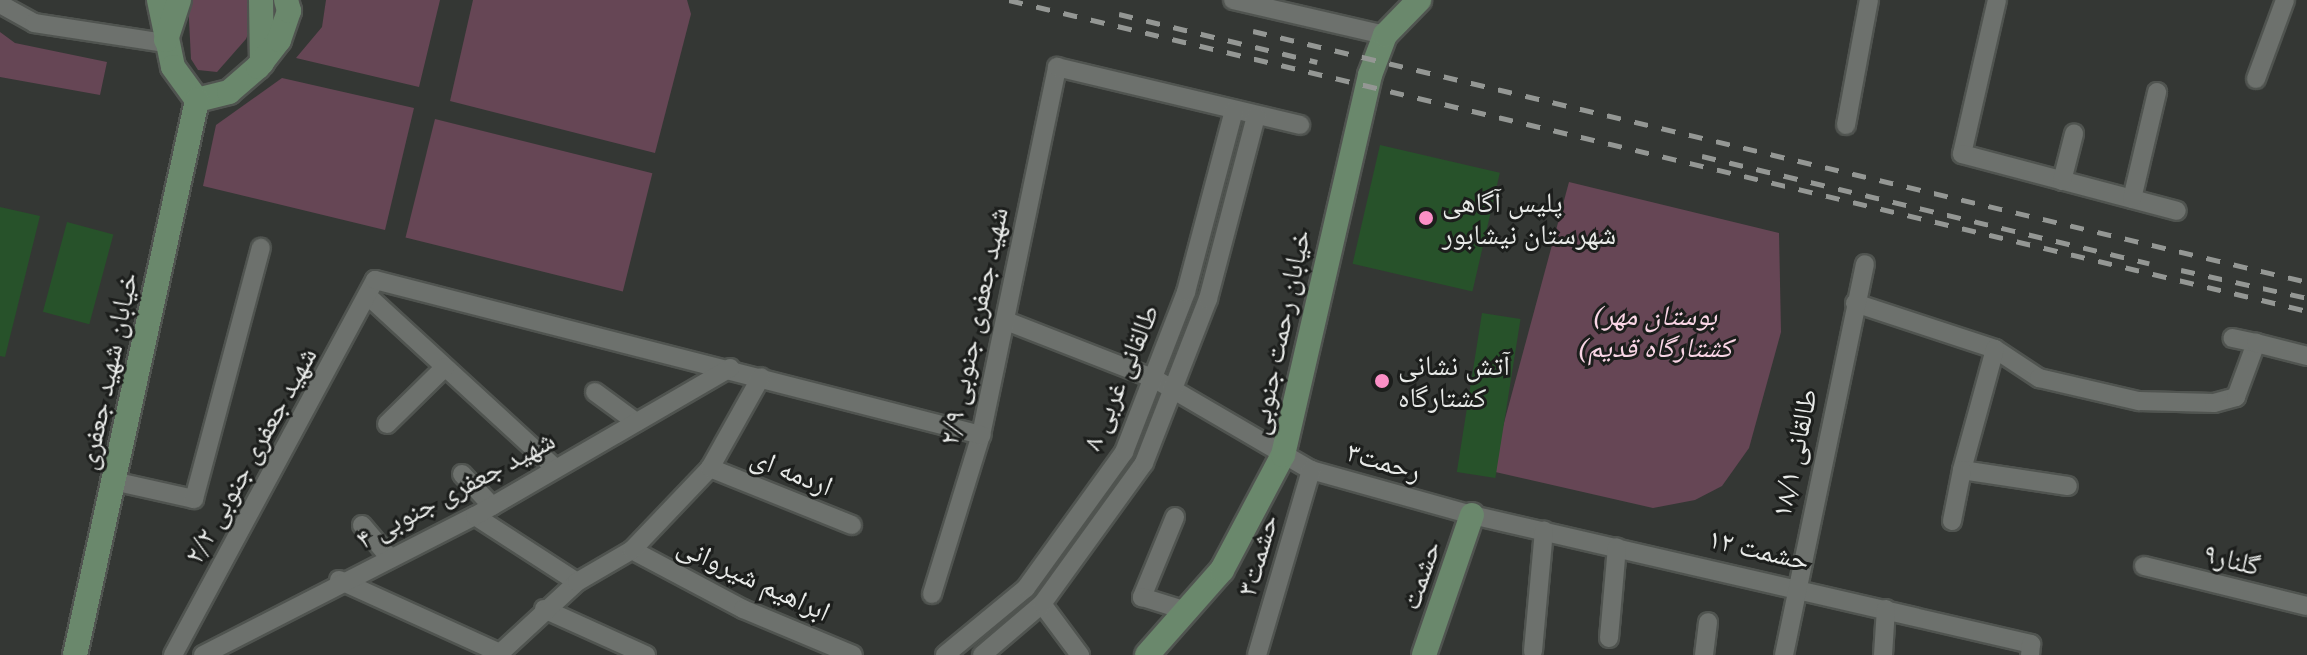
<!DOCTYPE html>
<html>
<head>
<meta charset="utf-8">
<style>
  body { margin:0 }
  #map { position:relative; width:2307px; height:655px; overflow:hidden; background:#343734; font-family:"PT Serif","Noto Naskh Arabic",serif }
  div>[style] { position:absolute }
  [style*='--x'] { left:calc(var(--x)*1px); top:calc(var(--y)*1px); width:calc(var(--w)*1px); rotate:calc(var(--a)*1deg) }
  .green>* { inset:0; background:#664655; transform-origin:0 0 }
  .building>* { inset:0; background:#27522a; transform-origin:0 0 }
  .roads { filter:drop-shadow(2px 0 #505450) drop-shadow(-2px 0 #505450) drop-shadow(0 2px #505450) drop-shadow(0 -2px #505450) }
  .street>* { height:18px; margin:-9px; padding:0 9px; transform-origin:9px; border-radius:9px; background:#6d716d }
  .secondary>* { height:24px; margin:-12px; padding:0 12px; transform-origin:12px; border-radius:12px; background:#6a886c }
  .rail>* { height:5px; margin-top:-2.5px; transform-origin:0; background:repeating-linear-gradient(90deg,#949794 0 14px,transparent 0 28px) }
  .dots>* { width:22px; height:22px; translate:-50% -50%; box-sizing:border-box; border:4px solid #1c1e1c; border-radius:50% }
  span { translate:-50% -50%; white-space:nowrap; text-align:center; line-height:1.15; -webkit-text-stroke:6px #1c1e1c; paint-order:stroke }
  .poi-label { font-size:28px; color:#e8eae8 }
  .left { translate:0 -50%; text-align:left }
  .park-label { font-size:28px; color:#fad6e6; font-style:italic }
  .street-label { font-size:28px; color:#e8eae8 }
</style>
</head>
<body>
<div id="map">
  <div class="green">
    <i style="clip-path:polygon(188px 0,251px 0,253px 22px,246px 39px,217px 72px,198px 70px,191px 59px)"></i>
    <i style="clip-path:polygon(326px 0,440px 0,419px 87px,296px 58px,322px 27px)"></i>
    <i style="clip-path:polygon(473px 0,687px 0,691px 14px,655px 153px,450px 101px)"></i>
    <i style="clip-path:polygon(0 32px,15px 43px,107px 62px,100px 95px,0 77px)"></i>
    <i style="clip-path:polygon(282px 78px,414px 108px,385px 230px,203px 186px,216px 125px)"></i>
    <i style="left:435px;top:119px;width:224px;height:122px;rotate:14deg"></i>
    <i style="clip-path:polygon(1569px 182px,1779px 233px,1781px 332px,1749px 448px,1722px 486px,1695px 500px,1653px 508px,1491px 471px)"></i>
  </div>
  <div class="building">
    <i style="left:1380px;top:145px;width:123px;height:122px;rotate:13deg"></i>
    <i style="clip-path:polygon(0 207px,40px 216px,5px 357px,0 356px)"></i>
    <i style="left:67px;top:222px;width:48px;height:93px;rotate:15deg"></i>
    <i style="left:1482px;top:313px;width:39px;height:161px;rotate:9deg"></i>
  </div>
  <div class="roads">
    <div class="street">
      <i style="--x:1233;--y:0;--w:156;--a:13"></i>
      <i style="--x:1997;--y:0;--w:158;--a:102.8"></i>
      <i style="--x:1962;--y:154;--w:222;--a:14.8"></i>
      <i style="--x:0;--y:4;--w:39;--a:29"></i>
      <i style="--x:34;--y:23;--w:133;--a:8.7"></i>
      <i style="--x:2256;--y:79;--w:84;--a:-69.8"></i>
      <i style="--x:1846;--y:125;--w:127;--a:-79.6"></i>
      <i style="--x:2062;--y:181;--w:49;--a:-75.7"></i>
      <i style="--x:2132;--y:199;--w:110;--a:-76.8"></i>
      <i style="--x:368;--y:296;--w:255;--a:42.6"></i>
      <i style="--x:1855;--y:303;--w:147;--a:18.2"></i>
      <i style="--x:1995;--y:349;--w:53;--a:33.4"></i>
      <i style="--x:2039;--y:378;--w:103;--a:13"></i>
      <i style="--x:2139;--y:401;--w:75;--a:1.5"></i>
      <i style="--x:2214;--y:403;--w:23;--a:-15"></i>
      <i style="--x:2236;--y:397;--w:58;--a:-69.7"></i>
      <i style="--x:2256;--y:343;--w:24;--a:-168"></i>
      <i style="--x:1006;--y:321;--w:160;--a:21.3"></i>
      <i style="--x:1155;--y:379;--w:181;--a:30.3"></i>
      <i style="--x:1311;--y:470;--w:167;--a:15.6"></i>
      <i style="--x:1472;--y:515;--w:574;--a:12.99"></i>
      <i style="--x:2031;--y:644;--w:11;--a:95"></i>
      <i style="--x:2256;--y:343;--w:53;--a:14.3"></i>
      <i style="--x:1995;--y:349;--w:125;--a:105.3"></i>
      <i style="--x:1962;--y:470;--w:107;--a:8.6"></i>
      <i style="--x:595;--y:392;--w:51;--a:36.2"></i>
      <i style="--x:387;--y:424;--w:81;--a:-44.5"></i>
      <i style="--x:710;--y:468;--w:153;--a:21.9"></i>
      <i style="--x:462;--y:474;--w:44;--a:46.8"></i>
      <i style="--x:113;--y:481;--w:83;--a:12.5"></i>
      <i style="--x:194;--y:499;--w:260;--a:-75.1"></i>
      <i style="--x:475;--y:516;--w:121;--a:32.9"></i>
      <i style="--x:1175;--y:517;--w:87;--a:112.4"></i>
      <i style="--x:1142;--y:597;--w:47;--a:17.3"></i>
      <i style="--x:1952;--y:521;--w:52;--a:-78.9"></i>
      <i style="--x:362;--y:525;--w:42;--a:49.8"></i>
      <i style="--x:632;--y:550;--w:126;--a:28"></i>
      <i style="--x:743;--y:609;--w:119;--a:22.7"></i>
      <i style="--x:2144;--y:566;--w:168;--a:13.8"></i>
      <i style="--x:339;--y:580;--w:177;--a:24.4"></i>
      <i style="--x:932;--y:594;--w:166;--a:-72.9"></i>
      <i style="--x:981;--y:435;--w:376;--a:-78.3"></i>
      <i style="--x:1057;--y:67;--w:250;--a:13.4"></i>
      <i style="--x:1042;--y:604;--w:64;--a:53.3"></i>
      <i style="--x:544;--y:609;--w:112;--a:24.3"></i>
      <i style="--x:1609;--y:638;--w:91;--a:-85"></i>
      <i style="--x:1533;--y:651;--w:121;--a:-84.8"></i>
      <i style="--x:173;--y:655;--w:426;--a:-61.7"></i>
      <i style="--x:375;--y:280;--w:626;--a:14.35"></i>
      <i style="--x:203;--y:655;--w:305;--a:-27.1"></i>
      <i style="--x:475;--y:516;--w:295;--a:-30.1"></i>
      <i style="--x:498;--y:655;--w:108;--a:-42.7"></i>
      <i style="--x:577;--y:582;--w:64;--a:-30.2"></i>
      <i style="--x:632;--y:550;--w:113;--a:-46.4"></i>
      <i style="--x:710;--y:468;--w:104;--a:-60.7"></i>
      <i style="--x:945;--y:655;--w:105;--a:-39.6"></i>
      <i style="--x:1026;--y:588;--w:168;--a:-54.2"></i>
      <i style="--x:1124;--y:452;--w:172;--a:-68.8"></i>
      <i style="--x:1186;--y:292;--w:188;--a:-75.2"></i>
      <i style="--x:982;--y:655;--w:79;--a:-40.4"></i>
      <i style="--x:1042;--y:604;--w:174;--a:-54.1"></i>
      <i style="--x:1144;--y:463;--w:176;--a:-68.7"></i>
      <i style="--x:1208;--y:299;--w:189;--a:-75.3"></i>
      <i style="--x:1257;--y:655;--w:193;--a:-73.7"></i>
      <i style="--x:1704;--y:655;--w:33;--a:-83"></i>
      <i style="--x:1784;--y:655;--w:399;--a:-78.3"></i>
      <i style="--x:1883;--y:655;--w:46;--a:-86.3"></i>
    </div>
    <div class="secondary">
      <i style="--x:159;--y:0;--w:68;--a:78.2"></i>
      <i style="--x:173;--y:67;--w:41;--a:54"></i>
      <i style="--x:261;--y:0;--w:63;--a:89.1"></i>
      <i style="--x:166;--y:40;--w:42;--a:-72"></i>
      <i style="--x:197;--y:100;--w:33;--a:-14"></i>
      <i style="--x:229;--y:92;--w:38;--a:-41"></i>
      <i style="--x:258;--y:67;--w:34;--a:-52"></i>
      <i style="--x:279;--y:40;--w:31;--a:-71"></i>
      <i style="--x:289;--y:11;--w:11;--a:-105"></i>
      <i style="--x:75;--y:655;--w:568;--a:-77.6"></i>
      <i style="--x:1147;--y:655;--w:113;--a:-48.6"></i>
      <i style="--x:1222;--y:570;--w:130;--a:-62.1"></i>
      <i style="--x:1283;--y:455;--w:390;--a:-77.1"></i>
      <i style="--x:1370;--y:75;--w:43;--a:-69.4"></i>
      <i style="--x:1385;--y:35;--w:49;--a:-45.8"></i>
      <i style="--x:1424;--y:655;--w:148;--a:-71.1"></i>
    </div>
  </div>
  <div class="rail">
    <i style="--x:1009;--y:0;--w:1335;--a:13.47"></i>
    <i style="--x:1119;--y:14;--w:204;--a:13.6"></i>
    <i style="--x:1253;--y:31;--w:1083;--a:13.39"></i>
    <i style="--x:1702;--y:156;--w:460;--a:13.5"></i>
    <i style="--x:2181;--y:270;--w:129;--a:12.5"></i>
  </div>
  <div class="dots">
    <i style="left:1426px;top:218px;background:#fb8fc6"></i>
    <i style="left:1382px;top:381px;background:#fb8fc6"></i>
  </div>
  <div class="poi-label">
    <span class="left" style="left:1442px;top:218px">پلیس آگاهی<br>شهرستان نیشابور</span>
    <span class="left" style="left:1398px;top:381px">آتش نشانی<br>کشتارگاه</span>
  </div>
  <div class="park-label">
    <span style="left:1655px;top:331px">(بوستان مهر<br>(کشتارگاه قدیم</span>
  </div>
  <div class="street-label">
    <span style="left:973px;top:326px;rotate:-78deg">شهید جعفری جنوبی ۲/۹</span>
    <span style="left:1279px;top:332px;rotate:-78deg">خیابان رحمت جنوبی</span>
    <span style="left:107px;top:371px;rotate:-78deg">خیابان شهید جعفری</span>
    <span style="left:1120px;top:377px;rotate:-67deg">طالقانی غربی ۸</span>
    <span style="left:1794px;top:453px;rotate:-78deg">طالقانی ۱۸/۱</span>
    <span style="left:250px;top:455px;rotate:-61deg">شهید جعفری جنوبی ۲/۲</span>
    <span style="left:1384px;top:461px;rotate:16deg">رحمت۳</span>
    <span style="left:792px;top:471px;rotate:22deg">اردمه ای</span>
    <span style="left:455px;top:489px;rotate:-28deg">شهید جعفری جنوبی ۴</span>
    <span style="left:1759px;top:549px;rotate:13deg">حشمت ۱۲</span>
    <span style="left:1257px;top:555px;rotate:-74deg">حشمت۳</span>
    <span style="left:2232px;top:559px;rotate:14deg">گلنار۹</span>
    <span style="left:1420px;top:575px;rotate:-71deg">حشمت</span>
    <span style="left:754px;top:578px;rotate:25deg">ابراهیم شیروانی</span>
  </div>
</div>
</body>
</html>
